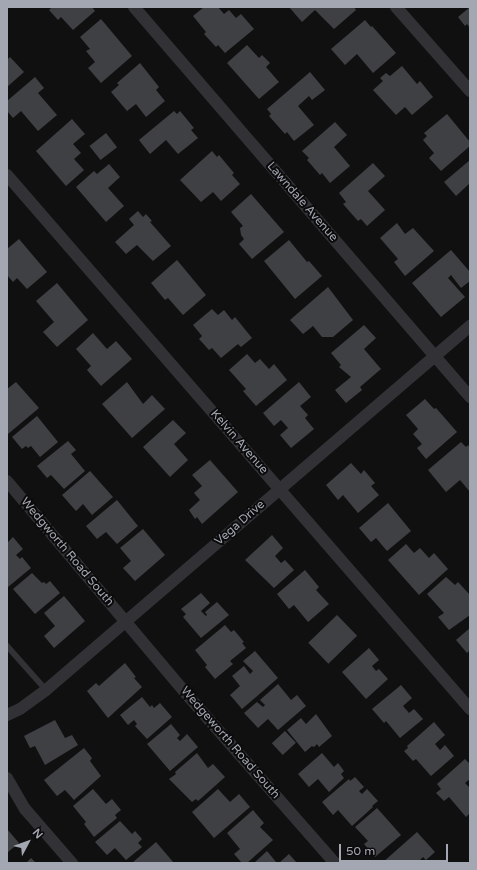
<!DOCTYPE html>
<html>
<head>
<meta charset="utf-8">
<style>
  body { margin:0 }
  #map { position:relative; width:477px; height:870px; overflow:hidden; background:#101011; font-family:"Varela Round",sans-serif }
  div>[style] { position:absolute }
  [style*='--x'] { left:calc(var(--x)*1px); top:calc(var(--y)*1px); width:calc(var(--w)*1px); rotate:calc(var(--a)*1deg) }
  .building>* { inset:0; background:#3f4044; transform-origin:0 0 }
  .service>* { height:6px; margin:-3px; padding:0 3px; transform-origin:3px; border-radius:3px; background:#323236 }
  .minor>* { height:12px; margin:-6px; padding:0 6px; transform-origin:6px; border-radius:6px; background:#323236 }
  span { translate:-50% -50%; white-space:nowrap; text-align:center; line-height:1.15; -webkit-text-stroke:4px #0b0b0c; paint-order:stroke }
  .street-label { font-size:12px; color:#a3a7b1 }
  .frame { position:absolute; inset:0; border:8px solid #a3a7b1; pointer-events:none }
  .north { position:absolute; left:8px; top:822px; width:40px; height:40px; -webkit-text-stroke:3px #0b0b0c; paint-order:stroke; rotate:49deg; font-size:11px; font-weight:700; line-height:16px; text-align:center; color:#a3a7b1 }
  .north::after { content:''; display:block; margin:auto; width:14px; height:18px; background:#a3a7b1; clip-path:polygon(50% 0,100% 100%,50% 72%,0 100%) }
  .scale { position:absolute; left:339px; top:844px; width:109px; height:18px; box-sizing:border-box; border:2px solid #a3a7b1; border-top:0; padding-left:5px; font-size:12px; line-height:14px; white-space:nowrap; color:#a3a7b1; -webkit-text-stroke:3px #0b0b0c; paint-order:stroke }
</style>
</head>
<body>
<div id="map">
  <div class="building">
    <i style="clip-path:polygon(52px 7px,92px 7px,95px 11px,73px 30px,61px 17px,58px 20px,49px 10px)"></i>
    <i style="clip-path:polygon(204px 7px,218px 7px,224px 14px,229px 10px,236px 18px,241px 14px,254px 29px,225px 53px,218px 45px,216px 47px,204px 34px,206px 32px,193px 16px)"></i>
    <i style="clip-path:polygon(289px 7px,354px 7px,356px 10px,334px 29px,315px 10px,302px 22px)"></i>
    <i style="clip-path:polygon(470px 7px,470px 28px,467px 24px,465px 26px,458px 17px)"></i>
    <i style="clip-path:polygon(101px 19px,132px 56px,101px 83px,88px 68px,95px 62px,86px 51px,90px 49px,80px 37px)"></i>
    <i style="clip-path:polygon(365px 20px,371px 27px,372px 26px,396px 53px,373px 73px,357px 54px,345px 65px,331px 49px)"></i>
    <i style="clip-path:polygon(247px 45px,259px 58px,262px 55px,270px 63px,266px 67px,279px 82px,259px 99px,227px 63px)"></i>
    <i style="clip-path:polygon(10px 57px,24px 72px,7px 87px,7px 60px)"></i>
    <i style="clip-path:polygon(140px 63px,159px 87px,156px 90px,165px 101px,146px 117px,136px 104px,127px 111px,111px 92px,119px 85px,117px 83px)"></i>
    <i style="clip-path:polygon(402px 66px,417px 84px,420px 81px,433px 97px,412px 115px,405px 107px,396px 115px,373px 90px,383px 81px,380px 78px,386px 73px,390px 76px)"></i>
    <i style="clip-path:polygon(310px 72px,325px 90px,312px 100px,309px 96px,298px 106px,314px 125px,294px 141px,287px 132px,285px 134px,269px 116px,271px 114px,267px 109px)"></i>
    <i style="clip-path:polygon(35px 77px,44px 88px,38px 93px,57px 115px,38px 131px,21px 111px,13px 118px,7px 111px,7px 101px)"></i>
    <i style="clip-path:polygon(174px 111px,177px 114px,180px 111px,194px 128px,191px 130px,198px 138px,178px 154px,166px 140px,150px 154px,139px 140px)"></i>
    <i style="clip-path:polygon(447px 114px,470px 142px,470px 146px,441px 171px,429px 158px,434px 153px,423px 140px,427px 136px,424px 133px)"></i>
    <i style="clip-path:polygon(72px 119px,85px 134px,73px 144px,81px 153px,74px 159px,84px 170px,66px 186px,36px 151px)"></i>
    <i style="clip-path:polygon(335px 122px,347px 135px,334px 147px,350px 166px,330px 183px,322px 173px,320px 175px,307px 160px,309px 158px,302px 151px)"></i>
    <i style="left:106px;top:133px;width:18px;height:21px;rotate:52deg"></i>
    <i style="clip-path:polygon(212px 151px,217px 157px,219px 155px,234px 173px,232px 175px,240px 184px,221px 201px,213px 192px,201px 202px,180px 180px)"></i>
    <i style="clip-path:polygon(470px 160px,470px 183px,456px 196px,444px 182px)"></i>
    <i style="clip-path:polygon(373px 163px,385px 176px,368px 191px,385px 210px,367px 226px,361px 219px,358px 221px,343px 204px,346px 202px,339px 193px)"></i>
    <i style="clip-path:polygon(109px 164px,120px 177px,108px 188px,124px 206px,106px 222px,76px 187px,94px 171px,97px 174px)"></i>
    <i style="clip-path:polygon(251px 194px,284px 232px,252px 259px,239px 244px,244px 239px,241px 235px,240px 228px,243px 226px,231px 212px)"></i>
    <i style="clip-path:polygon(138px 211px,143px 217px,146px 214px,152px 221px,150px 222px,171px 246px,153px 261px,137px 245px,126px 254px,115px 242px,134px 225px,129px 219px)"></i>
    <i style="clip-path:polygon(397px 223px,405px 234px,413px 228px,434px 251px,405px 276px,394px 262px,398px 259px,380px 238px)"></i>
    <i style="clip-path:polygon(19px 239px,47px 272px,27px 289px,17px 278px,13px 282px,7px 275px,7px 249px)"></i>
    <i style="clip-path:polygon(289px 240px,307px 262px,309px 261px,322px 276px,295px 299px,264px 261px)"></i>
    <i style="clip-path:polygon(451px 250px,470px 272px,470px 281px,461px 288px,451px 275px,448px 278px,465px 297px,441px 317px,412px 283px)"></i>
    <i style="clip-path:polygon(177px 260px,206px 295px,183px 315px,168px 298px,165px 300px,151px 283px)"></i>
    <i style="clip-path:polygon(57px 283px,88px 320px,57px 347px,43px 332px,54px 322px,36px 301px)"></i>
    <i style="clip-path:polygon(328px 287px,353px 320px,333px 337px,322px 337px,313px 326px,303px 334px,290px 320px)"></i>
    <i style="clip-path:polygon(212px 309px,218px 315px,224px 310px,232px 320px,235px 317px,252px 338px,241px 347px,238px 344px,221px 358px,212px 348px,209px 350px,199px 339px,202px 336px,193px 325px)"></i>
    <i style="clip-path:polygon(364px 325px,376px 338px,364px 349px,381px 369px,360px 387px,362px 390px,346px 403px,335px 390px,351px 377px,339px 367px,341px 365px,331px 353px)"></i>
    <i style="clip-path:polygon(93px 333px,107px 349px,116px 341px,132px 359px,101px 386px,87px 370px,91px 366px,76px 349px)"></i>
    <i style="clip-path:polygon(247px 354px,255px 363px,260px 359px,269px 369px,274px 364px,287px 380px,256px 406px,243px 391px,246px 389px,229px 370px)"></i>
    <i style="clip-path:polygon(16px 382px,39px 408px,8px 434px,7px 389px)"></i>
    <i style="clip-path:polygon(127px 382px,143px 404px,152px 395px,165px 409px,132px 438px,102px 404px)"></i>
    <i style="clip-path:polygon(299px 382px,311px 397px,300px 406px,308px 415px,305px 418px,314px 429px,291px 448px,280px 435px,288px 428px,281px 420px,274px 426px,263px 413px)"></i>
    <i style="clip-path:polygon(425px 399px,434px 409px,436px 408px,457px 432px,426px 459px,417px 448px,422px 444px,413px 434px,418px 429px,406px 415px)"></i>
    <i style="clip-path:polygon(37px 416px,58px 442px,40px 457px,31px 446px,28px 448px,26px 446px,22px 449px,12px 437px)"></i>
    <i style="clip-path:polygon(173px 420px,186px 433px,174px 444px,188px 460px,170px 477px,143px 447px)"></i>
    <i style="clip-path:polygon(68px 441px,76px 450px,71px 454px,85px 471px,64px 489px,51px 475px,47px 478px,37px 466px)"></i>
    <i style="clip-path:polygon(461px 442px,466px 447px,468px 445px,470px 448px,470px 492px,460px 480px,446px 492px,428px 470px)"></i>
    <i style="clip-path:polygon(210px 460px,238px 492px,202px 524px,197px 517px,195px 519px,189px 510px,200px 500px,194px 493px,202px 486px,192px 475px)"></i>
    <i style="clip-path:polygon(351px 463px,361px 474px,364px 470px,375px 483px,371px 486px,379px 495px,358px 513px,343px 495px,338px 500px,326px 485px)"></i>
    <i style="clip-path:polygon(90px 471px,113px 497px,92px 515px,83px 504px,76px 511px,62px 495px)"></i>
    <i style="clip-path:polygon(117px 500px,138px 526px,117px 544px,106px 532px,97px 539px,86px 526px)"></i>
    <i style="clip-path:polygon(388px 503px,411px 531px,387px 551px,376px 538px,371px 542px,359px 528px)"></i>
    <i style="clip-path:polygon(143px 529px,165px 555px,135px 581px,123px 568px,131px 561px,120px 548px)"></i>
    <i style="clip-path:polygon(272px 535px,283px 548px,275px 556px,281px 563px,285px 560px,294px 570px,274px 588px,245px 560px)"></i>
    <i style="clip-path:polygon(13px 537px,23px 549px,16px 555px,20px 559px,22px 557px,31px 568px,8px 587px,7px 543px)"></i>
    <i style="clip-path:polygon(406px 544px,414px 553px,420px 548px,429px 558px,434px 553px,448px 569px,419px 595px,388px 560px)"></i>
    <i style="clip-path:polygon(305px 570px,319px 587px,316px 590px,329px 604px,308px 622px,294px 605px,289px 609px,277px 594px)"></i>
    <i style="clip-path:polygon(32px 573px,42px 583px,44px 582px,46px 584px,50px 581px,60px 593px,35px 614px,13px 589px)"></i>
    <i style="clip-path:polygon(446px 577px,455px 585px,458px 582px,470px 595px,470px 615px,449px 630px,438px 617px,444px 613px,427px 594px)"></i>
    <i style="clip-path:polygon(201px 593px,210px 603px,201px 611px,206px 616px,207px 615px,205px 612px,217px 602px,229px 615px,201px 638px,183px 617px,186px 614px,181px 609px)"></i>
    <i style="clip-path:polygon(64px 596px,85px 621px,54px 648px,44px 636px,55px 626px,44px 613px)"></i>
    <i style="left:337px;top:615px;width:29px;height:40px;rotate:46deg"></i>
    <i style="clip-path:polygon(225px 625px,231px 632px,234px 630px,244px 642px,242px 643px,246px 648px,230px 661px,233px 664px,215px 679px,205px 667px,207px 665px,195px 650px)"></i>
    <i style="clip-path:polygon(470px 628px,470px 650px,467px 653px,456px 640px)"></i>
    <i style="clip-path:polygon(369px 648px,379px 660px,372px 666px,376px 671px,379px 669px,388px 679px,366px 699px,342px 672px)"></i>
    <i style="clip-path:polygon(255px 651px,278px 678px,242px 709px,230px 695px,240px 686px,232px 676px,244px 666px,250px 674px,253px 671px,243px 661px)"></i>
    <i style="clip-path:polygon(125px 663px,136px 677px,134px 678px,142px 687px,108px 718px,87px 691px,96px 683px,99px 686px)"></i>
    <i style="clip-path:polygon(278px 684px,291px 700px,297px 695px,306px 706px,278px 730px,268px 719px,258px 728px,244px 713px,257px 702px,263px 707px,265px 705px,260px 700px)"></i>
    <i style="clip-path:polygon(401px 685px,412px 698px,403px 706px,409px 713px,414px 709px,423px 719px,400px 738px,386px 721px,384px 723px,372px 709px)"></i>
    <i style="clip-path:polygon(142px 697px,150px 707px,152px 705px,154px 708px,160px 703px,172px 717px,147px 739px,135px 726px,137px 724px,134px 720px,128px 725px,120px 715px)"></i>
    <i style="clip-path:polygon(316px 714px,332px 736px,319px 747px,317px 744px,314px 747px,312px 746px,305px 752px,287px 730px,301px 718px,306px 724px)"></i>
    <i style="clip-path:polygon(55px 720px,65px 738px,72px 735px,78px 745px,45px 765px,35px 746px,30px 748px,24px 736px)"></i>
    <i style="clip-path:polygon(434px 722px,445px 735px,435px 744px,440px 750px,445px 745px,454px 756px,431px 776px,416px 759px,413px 761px,404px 751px,408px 748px,407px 746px)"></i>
    <i style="clip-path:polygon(171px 724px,180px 735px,177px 738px,180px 741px,187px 734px,198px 747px,170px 771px,147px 744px)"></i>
    <i style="left:285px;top:731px;width:16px;height:18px;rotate:47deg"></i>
    <i style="clip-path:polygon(84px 748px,92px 758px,90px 761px,101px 776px,74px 800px,65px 790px,57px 796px,44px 780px)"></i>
    <i style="clip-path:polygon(197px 753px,208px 768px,213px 764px,225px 777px,198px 801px,196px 799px,192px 802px,169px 779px,176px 774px,175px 772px)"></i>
    <i style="clip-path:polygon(322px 753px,334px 767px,338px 763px,344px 771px,341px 774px,344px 778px,329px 792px,318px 779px,309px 787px,298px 774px)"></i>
    <i style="clip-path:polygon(465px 759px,470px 764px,470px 779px,465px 783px,470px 788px,470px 813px,466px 817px,449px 797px,444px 801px,436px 793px,441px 789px,437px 784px)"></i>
    <i style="clip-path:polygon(355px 777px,364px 787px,359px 791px,362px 794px,367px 789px,378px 801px,372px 806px,373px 807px,352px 826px,338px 810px,333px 815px,322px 802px,349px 779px,350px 781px)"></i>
    <i style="clip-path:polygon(93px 789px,106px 804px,112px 799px,121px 810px,115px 815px,117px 818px,94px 837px,84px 824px,86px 822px,73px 806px)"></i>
    <i style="clip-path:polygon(218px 789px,230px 802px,239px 794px,250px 807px,214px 838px,192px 812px)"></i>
    <i style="clip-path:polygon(377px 808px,401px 835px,375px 857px,364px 844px,368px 841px,355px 827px)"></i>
    <i style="clip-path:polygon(253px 810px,264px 823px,260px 827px,273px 840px,247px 863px,242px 863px,234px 854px,240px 849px,227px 833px)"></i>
    <i style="clip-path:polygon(120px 821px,132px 834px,135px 831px,142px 839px,138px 843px,142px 847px,126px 860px,115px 848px,107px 855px,95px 842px)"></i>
    <i style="clip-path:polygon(7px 829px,19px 843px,8px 852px,7px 851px)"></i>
    <i style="clip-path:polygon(417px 832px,435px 852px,426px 860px,423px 857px,419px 861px,421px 863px,382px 863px)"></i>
    <i style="clip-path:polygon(156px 842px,174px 863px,132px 863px)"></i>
    <i style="clip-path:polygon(267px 851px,276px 862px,254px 863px)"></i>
    <i style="clip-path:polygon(289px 854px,297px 863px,279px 863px)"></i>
    <i style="clip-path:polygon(31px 858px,36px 863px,26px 863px)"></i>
  </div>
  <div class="service">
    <i style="--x:7;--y:646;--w:59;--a:48.4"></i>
  </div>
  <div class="minor">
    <i style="--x:134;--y:7;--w:515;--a:49.25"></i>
    <i style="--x:396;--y:7;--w:112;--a:48.6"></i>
    <i style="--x:7;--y:175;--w:707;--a:49.07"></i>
    <i style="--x:7;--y:481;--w:282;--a:49.9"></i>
    <i style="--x:189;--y:697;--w:221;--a:48.7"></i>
    <i style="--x:7;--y:715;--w:14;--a:-25"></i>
    <i style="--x:20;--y:709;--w:32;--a:-36"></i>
    <i style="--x:46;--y:690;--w:559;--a:-40.65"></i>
    <i style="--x:7;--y:778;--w:36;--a:60"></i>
    <i style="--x:25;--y:809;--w:72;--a:49"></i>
  </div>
  <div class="street-label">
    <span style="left:302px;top:202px;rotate:49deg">Lawndale Avenue</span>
    <span style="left:239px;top:442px;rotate:49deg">Kelvin Avenue</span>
    <span style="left:240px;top:523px;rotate:-41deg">Vega Drive</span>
    <span style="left:67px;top:552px;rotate:50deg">Wedgworth Road South</span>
    <span style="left:230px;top:743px;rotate:49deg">Wedgeworth Road South</span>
  </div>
  <div class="frame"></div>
  <div class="north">N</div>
  <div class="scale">50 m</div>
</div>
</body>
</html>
